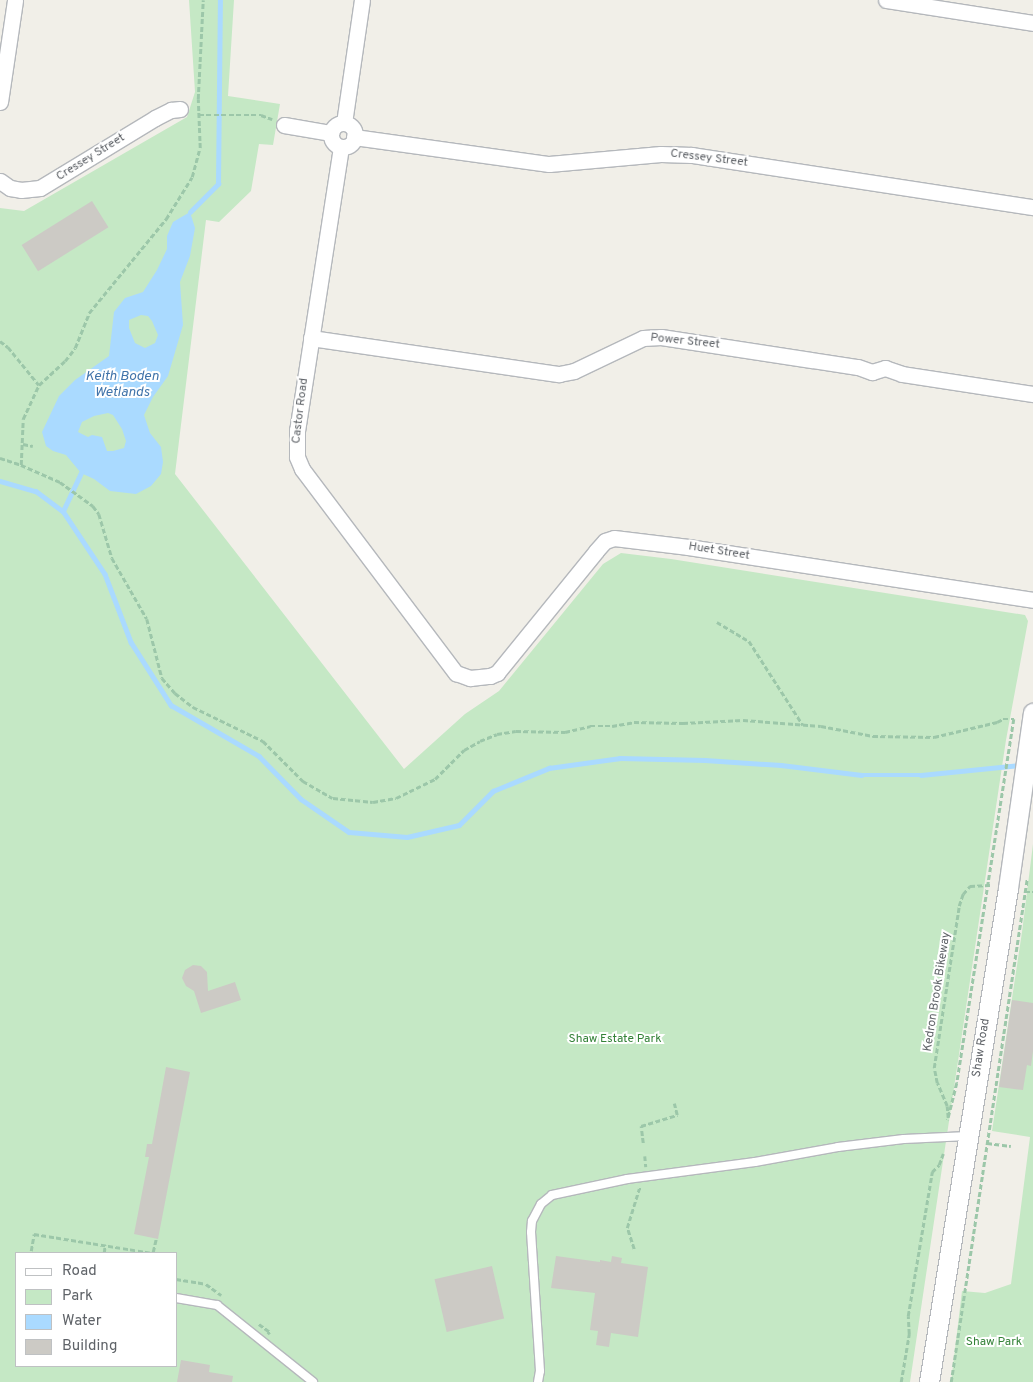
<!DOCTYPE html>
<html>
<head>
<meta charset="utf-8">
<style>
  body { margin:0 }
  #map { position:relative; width:1033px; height:1382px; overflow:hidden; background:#f1efe8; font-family:Overpass,sans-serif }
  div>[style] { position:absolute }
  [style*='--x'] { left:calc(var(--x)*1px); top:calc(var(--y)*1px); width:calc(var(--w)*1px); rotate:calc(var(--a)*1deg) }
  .green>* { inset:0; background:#c5e8c5 }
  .water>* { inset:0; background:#aadaff }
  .stream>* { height:4.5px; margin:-2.25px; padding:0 2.25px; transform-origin:2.25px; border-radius:2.25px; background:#aadaff }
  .building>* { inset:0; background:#cccac5; transform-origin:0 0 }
  .path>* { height:2.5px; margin-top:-1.25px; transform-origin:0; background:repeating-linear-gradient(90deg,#9cc7a9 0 5px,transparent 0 7.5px) }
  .roads { filter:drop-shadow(1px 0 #b5b8bc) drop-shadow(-1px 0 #b5b8bc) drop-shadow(0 1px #b5b8bc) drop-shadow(0 -1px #b5b8bc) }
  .service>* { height:8px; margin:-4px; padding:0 4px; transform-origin:4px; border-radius:4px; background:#fff }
  .minor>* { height:15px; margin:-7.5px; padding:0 7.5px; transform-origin:7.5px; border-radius:7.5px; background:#fff }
  .minor>.ring { margin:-7.5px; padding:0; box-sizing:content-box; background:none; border:15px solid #fff; border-radius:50% }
  .tertiary>* { height:19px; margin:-9.5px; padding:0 9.5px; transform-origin:9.5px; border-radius:9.5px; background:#fff }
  span { translate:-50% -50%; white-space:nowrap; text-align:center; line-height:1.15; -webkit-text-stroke:4px #fff; paint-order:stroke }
  .street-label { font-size:12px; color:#5f6368 }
  .park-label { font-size:12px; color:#348238 }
  .water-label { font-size:14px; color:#4174aa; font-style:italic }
  .legend { position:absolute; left:15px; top:1252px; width:162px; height:115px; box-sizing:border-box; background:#fff; border:1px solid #bfc1c3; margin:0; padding:6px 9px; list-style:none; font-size:15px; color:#5f6368 }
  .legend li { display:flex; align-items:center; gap:10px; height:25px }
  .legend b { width:25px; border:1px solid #bfc1c3 }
</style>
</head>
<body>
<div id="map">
  <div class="green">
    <i style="clip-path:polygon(evenodd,189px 0,234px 0,228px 96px,280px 104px,273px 145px,259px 144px,251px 191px,219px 222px,206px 220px,175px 474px,404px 769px,465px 714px,499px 691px,603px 564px,621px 553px,671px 559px,1025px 615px,1028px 621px,1006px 740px,910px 1382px,0 1382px,0 208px,24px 211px,187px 117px,195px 92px,189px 0,16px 1253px,176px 1253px,176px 1366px,16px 1366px,16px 1253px)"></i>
    <i style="clip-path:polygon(1033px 844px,1033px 1382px,951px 1382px,962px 1291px,985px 1293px,1011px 1284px,1030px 1137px,992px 1131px,1022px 932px)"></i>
  </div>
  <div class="water">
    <i style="clip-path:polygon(evenodd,190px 212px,195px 228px,190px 256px,180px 282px,183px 325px,168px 376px,153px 397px,144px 415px,150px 433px,161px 447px,163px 462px,161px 474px,151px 486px,136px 494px,110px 491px,94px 479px,81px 473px,66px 455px,53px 451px,46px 446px,42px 432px,59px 396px,75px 380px,109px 356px,114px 312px,125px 298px,143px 292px,157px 270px,167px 249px,167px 236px,173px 222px,190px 212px,141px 315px,148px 316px,152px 321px,158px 335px,155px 343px,145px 348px,135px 343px,129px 328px,129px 320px,141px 315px,190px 212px,108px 413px,113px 415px,122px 429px,126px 441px,124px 448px,113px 451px,107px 451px,102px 437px,92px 435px,88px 437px,78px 432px,82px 422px,94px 416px,108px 413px)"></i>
  </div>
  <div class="stream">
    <i style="--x:190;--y:212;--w:40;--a:-45"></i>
    <i style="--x:218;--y:184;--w:184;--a:-89.4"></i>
    <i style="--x:0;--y:481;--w:37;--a:16"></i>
    <i style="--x:36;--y:491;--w:34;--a:37"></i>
    <i style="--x:63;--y:511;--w:76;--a:56.3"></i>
    <i style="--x:105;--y:574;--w:73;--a:69.1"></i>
    <i style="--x:131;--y:642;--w:75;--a:57.6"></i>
    <i style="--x:171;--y:705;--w:102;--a:30.1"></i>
    <i style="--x:259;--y:756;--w:60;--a:45.7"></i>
    <i style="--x:301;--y:799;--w:58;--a:34.5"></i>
    <i style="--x:349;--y:832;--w:58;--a:4.9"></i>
    <i style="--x:407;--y:837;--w:53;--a:-13"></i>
    <i style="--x:459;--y:825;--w:48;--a:-45"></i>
    <i style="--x:493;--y:791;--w:61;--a:-22.3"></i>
    <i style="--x:549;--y:768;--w:72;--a:-8"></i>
    <i style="--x:620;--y:758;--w:85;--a:1.3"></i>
    <i style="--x:705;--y:760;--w:76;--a:3.8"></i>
    <i style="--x:781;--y:765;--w:81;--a:7.1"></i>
    <i style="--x:861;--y:775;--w:60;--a:0"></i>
    <i style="--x:921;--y:775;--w:100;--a:-5.7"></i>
    <i style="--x:63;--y:511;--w:42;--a:-64.7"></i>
  </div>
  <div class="building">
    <i style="left:92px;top:201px;width:31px;height:83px;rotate:58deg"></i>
    <i style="clip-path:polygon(193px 965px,201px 966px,207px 972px,208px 991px,235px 982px,241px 1000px,201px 1013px,194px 991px,186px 986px,182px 978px,185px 970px)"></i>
    <i style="clip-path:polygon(1012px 1000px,1033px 1003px,1033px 1051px,1031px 1066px,1027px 1065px,1023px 1090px,999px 1087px)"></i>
    <i style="clip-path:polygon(166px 1067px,190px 1072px,158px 1239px,134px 1234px,149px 1157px,145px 1157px,147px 1144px,152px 1144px)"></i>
    <i style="clip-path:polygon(556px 1256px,600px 1262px,600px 1260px,611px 1262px,612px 1256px,622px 1258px,621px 1263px,648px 1267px,638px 1337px,611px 1333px,609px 1347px,596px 1345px,598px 1331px,590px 1330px,595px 1293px,551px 1288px)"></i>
    <i style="left:492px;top:1266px;width:54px;height:59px;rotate:77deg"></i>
    <i style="clip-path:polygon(181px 1360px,210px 1365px,209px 1372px,233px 1376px,232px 1382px,177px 1382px)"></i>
  </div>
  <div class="path">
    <i style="--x:199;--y:115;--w:62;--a:0"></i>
    <i style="--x:261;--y:115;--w:12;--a:20"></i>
    <i style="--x:0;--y:341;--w:10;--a:37"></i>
    <i style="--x:8;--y:347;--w:49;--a:50.8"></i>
    <i style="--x:23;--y:444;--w:10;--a:11"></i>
    <i style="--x:0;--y:458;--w:22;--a:18"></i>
    <i style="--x:21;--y:465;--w:43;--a:23.6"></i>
    <i style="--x:60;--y:482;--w:41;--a:36"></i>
    <i style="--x:93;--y:506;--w:10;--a:53"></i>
    <i style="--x:99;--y:514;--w:46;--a:73.5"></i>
    <i style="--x:112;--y:558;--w:70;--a:60.2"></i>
    <i style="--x:147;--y:619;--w:61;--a:75.7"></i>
    <i style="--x:162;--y:678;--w:20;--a:49"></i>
    <i style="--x:175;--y:693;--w:23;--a:38"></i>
    <i style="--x:193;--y:707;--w:78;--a:25.9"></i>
    <i style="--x:263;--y:741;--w:57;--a:45"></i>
    <i style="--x:303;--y:781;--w:34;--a:30"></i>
    <i style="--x:333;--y:798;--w:40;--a:5.7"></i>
    <i style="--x:373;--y:802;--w:23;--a:-10"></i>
    <i style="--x:396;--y:798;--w:43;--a:-26"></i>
    <i style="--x:435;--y:779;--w:41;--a:-45"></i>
    <i style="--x:464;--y:750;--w:18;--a:-29"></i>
    <i style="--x:480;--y:741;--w:18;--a:-22"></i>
    <i style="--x:497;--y:734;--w:19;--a:-9"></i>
    <i style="--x:516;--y:731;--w:49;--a:1.2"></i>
    <i style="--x:565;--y:732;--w:26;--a:-13"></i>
    <i style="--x:590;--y:726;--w:22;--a:0"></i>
    <i style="--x:612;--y:726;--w:22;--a:-10"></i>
    <i style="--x:634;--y:722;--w:49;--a:1.2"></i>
    <i style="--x:683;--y:723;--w:60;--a:-2.9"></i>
    <i style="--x:743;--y:720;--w:78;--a:4.4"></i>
    <i style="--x:821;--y:726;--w:53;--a:10.9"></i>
    <i style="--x:873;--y:736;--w:61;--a:0.9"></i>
    <i style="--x:934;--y:737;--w:65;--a:-13.4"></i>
    <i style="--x:997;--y:722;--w:7;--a:-27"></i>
    <i style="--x:1003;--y:719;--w:11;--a:0"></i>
    <i style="--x:1014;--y:719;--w:368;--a:98.9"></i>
    <i style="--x:957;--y:1083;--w:38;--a:104"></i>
    <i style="--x:21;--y:465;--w:46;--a:-87.5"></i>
    <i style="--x:23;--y:419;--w:38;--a:-65"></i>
    <i style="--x:39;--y:385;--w:35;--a:-43"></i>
    <i style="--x:65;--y:361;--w:16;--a:-52"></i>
    <i style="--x:75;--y:348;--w:38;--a:-68"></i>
    <i style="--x:89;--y:313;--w:122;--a:-50.7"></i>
    <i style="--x:166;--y:219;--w:49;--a:-58.2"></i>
    <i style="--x:192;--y:177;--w:30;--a:-75"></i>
    <i style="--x:200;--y:148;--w:49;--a:-92.3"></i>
    <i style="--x:198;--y:99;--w:99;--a:-87.1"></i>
    <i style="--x:717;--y:622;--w:37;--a:31"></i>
    <i style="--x:749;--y:641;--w:100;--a:57.3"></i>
    <i style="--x:1025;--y:892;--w:8;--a:0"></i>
    <i style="--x:948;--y:1118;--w:12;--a:-95"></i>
    <i style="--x:947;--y:1106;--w:25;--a:-113"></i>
    <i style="--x:937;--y:1083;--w:15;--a:-101"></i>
    <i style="--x:934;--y:1068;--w:164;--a:-81.2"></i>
    <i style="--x:959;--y:906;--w:13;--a:-72"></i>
    <i style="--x:963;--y:894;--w:11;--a:-49"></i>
    <i style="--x:970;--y:886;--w:20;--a:-3"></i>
    <i style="--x:643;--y:1143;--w:17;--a:-97"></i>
    <i style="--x:641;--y:1126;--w:38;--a:-17"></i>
    <i style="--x:677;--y:1115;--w:12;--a:-104"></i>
    <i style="--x:987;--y:1143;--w:24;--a:7"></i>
    <i style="--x:645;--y:1156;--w:11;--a:85"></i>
    <i style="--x:634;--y:1249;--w:22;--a:-108"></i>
    <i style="--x:627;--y:1228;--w:41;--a:-72.9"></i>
    <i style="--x:639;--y:1189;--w:2;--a:0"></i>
    <i style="--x:31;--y:1251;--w:17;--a:-80"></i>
    <i style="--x:34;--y:1234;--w:121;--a:9.1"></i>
    <i style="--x:153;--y:1252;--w:13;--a:-77"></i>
    <i style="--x:104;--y:1253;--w:8;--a:-83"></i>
    <i style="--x:176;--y:1279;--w:30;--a:9"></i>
    <i style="--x:206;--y:1284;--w:19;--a:36"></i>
    <i style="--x:259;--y:1324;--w:14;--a:36"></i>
    <i style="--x:270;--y:1332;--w:3;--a:135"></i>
    <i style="--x:901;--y:1382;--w:49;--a:-80.5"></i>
    <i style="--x:909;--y:1334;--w:18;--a:-93"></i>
    <i style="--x:908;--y:1316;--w:146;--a:-80.5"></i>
    <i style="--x:932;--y:1172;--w:10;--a:-45"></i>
    <i style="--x:939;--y:1165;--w:12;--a:-70"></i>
    <i style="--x:951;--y:1382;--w:509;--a:-81.41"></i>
  </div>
  <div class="roads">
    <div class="service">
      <i style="--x:176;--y:1298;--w:42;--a:9.7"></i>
      <i style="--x:217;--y:1305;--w:123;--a:38.7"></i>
      <i style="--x:538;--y:1382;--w:11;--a:-80"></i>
      <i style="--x:540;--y:1371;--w:139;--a:-93.7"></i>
      <i style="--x:531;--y:1232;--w:11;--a:-85"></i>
      <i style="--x:532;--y:1221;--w:19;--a:-62"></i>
      <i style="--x:541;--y:1204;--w:14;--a:-39"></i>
      <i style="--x:552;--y:1195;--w:77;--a:-12"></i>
      <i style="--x:627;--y:1179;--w:129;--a:-7.6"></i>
      <i style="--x:755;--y:1162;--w:84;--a:-10.2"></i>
      <i style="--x:838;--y:1147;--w:66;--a:-6.9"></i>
      <i style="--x:904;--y:1139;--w:64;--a:-2.7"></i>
    </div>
    <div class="minor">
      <i style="--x:886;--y:0;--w:149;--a:8.9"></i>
      <i style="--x:0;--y:102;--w:103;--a:-81.6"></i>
      <i style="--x:344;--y:123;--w:124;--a:-81.7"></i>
      <i class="ring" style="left:331px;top:123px;width:9px;height:9px"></i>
      <i style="--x:284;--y:125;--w:48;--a:9.7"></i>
      <i style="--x:354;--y:137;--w:197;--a:7.9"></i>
      <i style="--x:549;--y:164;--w:112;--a:-5.1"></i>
      <i style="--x:661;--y:154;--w:31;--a:2"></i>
      <i style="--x:692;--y:155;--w:345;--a:8.7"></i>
      <i style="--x:341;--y:147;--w:286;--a:98.8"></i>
      <i style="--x:297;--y:430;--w:27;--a:90"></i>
      <i style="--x:297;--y:457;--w:13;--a:67"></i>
      <i style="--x:302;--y:469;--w:256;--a:53"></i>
      <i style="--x:456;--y:673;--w:15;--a:20"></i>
      <i style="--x:470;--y:678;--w:20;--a:-6"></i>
      <i style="--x:490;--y:676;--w:8;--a:-23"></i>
      <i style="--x:497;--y:673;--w:157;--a:-50.9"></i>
      <i style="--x:596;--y:551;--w:13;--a:-48"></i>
      <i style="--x:605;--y:541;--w:9;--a:-18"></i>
      <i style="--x:614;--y:538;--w:75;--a:6.9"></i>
      <i style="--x:688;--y:547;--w:349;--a:8.7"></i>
      <i style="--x:0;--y:181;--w:12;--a:35"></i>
      <i style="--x:10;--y:188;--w:11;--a:10"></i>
      <i style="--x:21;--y:190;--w:19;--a:-6"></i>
      <i style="--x:40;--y:188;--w:135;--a:-31.3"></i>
      <i style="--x:155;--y:118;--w:18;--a:-27"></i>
      <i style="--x:171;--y:110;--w:9;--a:-6"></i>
      <i style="--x:311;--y:338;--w:251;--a:8.3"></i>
      <i style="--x:559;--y:374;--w:15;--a:-11"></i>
      <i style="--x:574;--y:371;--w:76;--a:-25.6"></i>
      <i style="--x:643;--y:338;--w:18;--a:-3"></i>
      <i style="--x:661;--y:337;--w:199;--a:8.7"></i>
      <i style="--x:858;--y:367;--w:15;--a:20"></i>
      <i style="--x:872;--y:372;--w:14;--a:-17"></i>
      <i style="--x:885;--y:368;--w:18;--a:19"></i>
      <i style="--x:902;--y:374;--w:133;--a:8.7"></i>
    </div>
    <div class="tertiary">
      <i style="--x:929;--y:1382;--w:500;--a:-80.91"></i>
      <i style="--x:1008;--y:888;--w:177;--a:-81.9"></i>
    </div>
  </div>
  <div class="street-label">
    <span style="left:91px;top:158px;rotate:-32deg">Cressey Street</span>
    <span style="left:709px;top:159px;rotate:7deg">Cressey Street</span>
    <span style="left:685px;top:342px;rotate:6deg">Power Street</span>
    <span style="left:301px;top:411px;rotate:-83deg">Castor Road</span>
    <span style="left:719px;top:552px;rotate:9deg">Huet Street</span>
    <span style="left:938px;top:992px;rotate:-81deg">Kedron Brook Bikeway</span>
    <span style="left:982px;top:1048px;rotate:-81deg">Shaw Road</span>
  </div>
  <div class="park-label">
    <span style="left:615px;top:1040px">Shaw Estate Park</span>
    <span style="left:994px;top:1343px">Shaw Park</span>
  </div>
  <div class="water-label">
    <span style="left:122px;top:385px">Keith Boden<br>Wetlands</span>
  </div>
  <ul class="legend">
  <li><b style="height:6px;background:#fff"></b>Road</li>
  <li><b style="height:14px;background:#c5e8c5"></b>Park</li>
  <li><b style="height:14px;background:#aadaff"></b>Water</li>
  <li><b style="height:14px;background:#cccac5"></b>Building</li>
  </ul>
</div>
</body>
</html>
